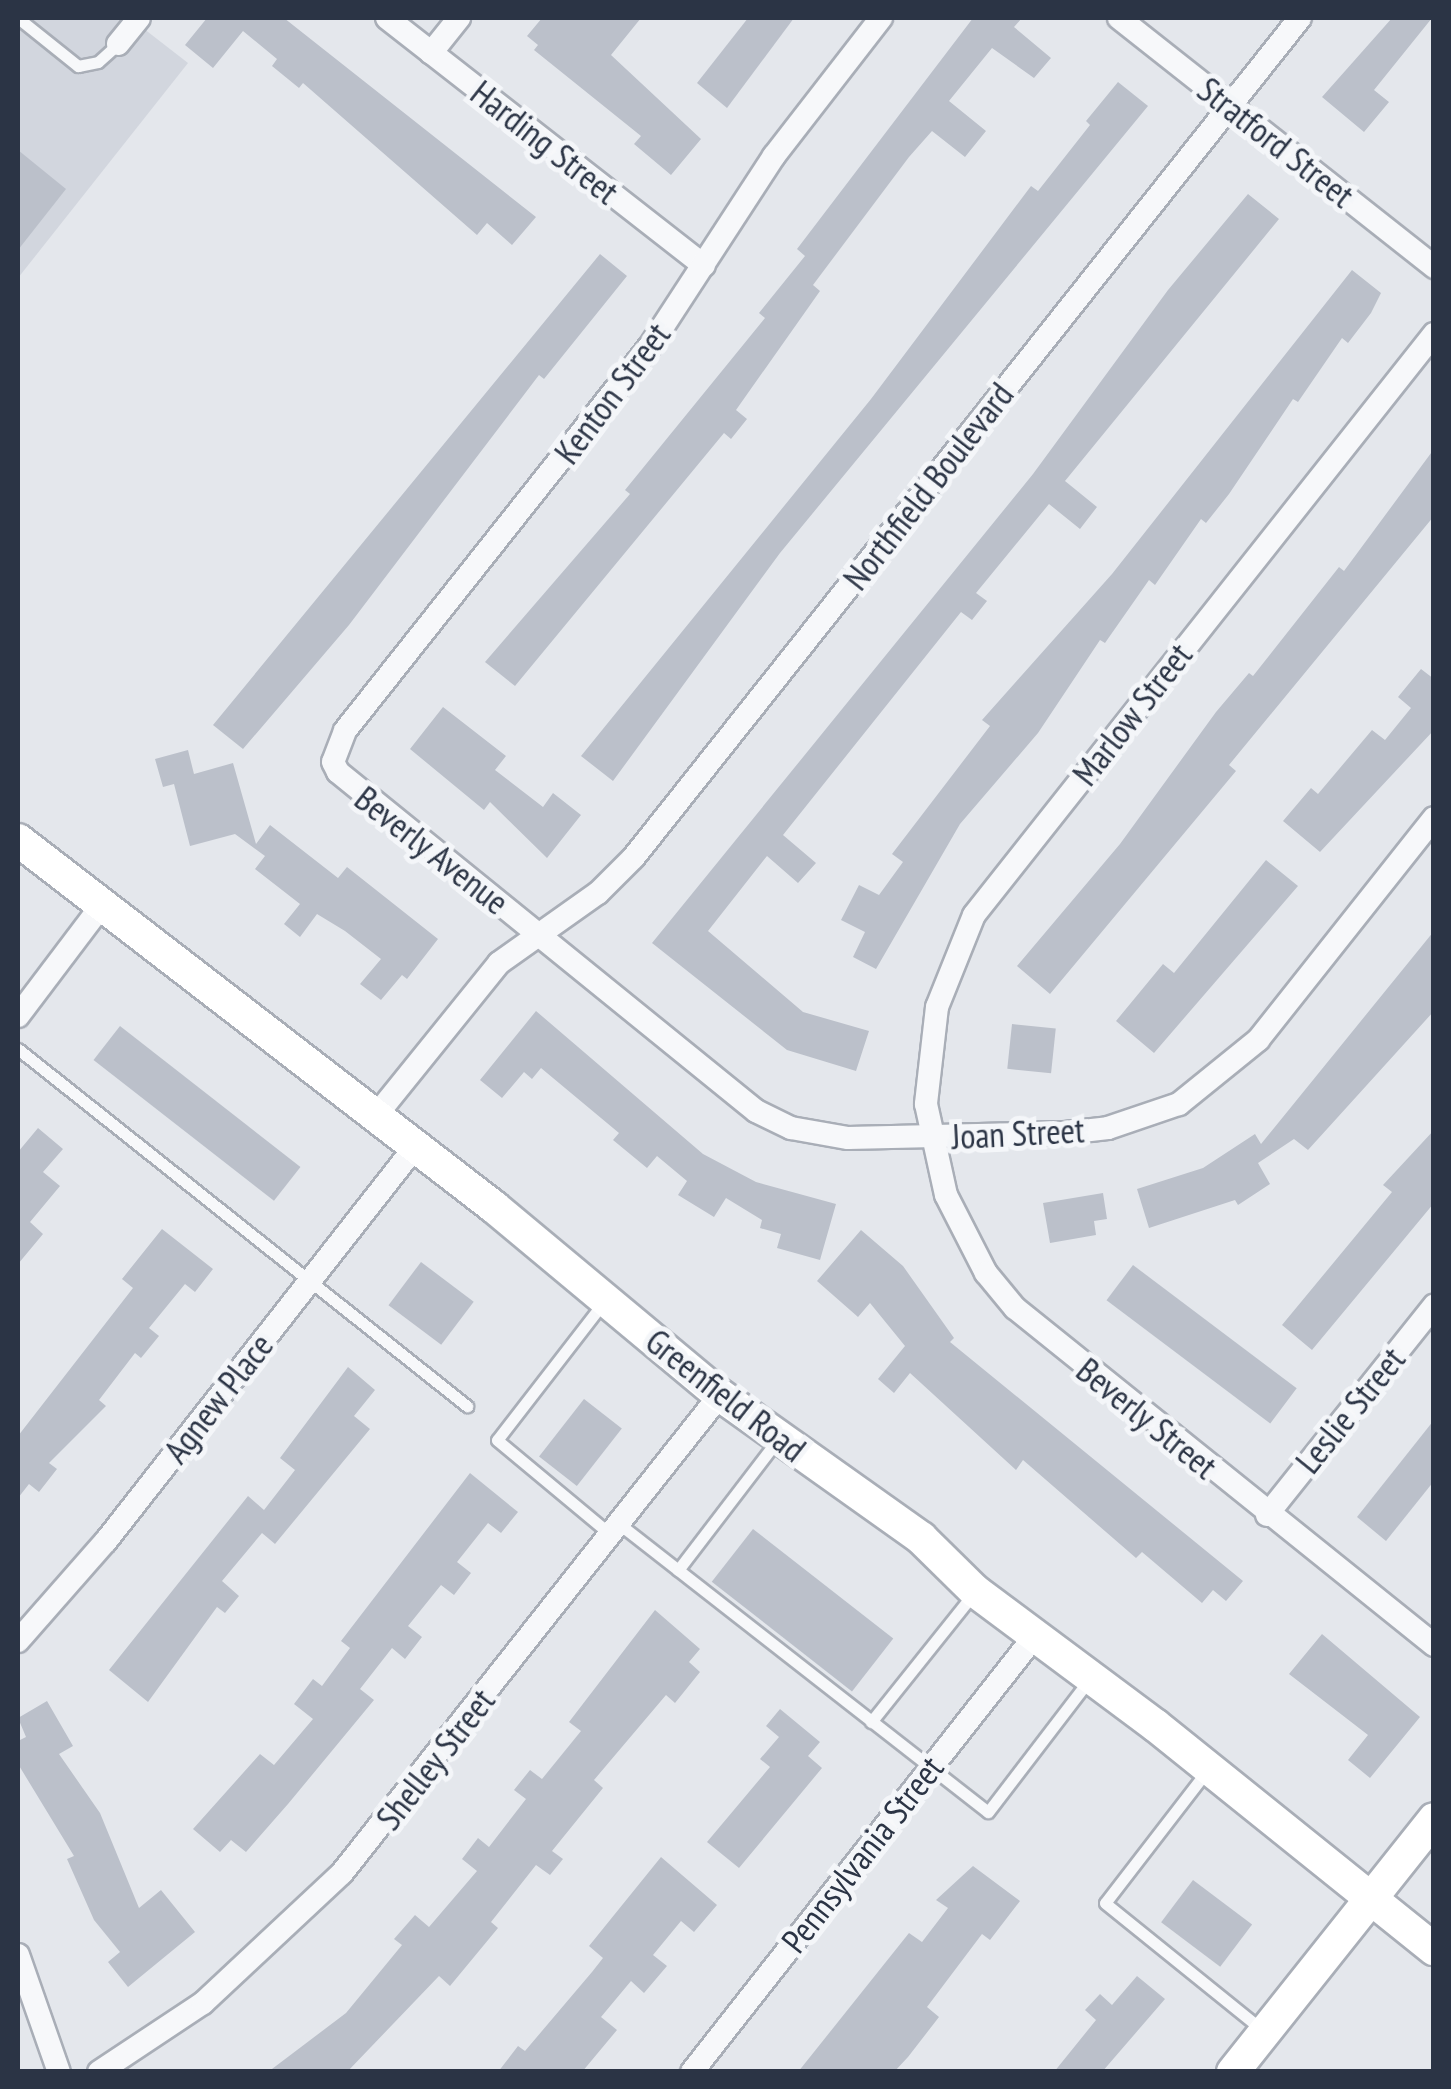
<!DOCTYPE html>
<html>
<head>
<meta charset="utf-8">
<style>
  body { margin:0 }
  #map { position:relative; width:1451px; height:2089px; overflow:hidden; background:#e4e7ec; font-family:"PT Sans Narrow",sans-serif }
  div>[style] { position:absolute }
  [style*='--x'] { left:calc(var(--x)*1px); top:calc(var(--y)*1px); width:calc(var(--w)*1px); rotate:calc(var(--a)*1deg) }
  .built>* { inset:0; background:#d2d6de }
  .building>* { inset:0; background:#bbc0ca; transform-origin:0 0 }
  .roads { filter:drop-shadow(2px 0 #a9aeb7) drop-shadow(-2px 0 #a9aeb7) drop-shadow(0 2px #a9aeb7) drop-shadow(0 -2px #a9aeb7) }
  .lane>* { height:11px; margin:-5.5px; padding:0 5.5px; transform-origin:5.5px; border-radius:5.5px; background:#f7f8fa }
  .street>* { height:22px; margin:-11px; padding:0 11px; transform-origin:11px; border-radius:11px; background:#f7f8fa }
  .secondary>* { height:32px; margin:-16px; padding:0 16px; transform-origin:16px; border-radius:16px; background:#fff }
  span { translate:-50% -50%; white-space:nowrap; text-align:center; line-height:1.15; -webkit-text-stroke:10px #f4f6f9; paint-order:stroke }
  .street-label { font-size:35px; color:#2b3445 }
  .frame { position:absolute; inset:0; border:20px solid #2b3445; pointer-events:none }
</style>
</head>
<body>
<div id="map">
  <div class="built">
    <i style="clip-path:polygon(18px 18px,130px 18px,188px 63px,18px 278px)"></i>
  </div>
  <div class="building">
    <i style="clip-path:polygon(207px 18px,284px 18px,536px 217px,512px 245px,487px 223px,477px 235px,303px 83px,299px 88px,272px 66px,277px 59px,243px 31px,213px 68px,185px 45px)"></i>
    <i style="clip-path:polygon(542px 18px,641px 18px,611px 55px,701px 139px,671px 175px,634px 144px,641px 136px,534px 50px,538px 45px,527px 36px)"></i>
    <i style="clip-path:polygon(748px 18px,794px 18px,727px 108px,697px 83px)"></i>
    <i style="clip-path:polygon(973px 18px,1022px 18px,1014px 27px,1051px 58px,1034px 78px,992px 48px,949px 101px,986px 131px,965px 157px,932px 131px,909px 157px,813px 285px,820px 291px,736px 410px,747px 419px,731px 439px,724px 433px,515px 686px,485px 662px,630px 494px,625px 490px,765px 318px,759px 313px,805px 256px,797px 249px)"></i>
    <i style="clip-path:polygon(1392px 18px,1432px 18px,1374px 90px,1389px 102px,1364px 132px,1322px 97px)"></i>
    <i style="clip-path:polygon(1118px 82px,1148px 106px,780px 553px,613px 781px,581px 756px,871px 399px,1031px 186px,1038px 191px,1090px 125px,1086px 121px)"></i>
    <i style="clip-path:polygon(18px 150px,66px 189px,18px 250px)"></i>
    <i style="clip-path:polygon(1248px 194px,1279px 219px,1065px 481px,1097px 507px,1080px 529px,1049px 504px,976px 593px,987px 601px,972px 620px,961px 612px,783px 835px,816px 863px,798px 883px,767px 856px,708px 931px,803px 1012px,869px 1031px,856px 1071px,787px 1050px,652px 943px,1033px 474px,1168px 290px)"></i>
    <i style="clip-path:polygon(600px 254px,627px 276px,544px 379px,539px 375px,349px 625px,243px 749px,213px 725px)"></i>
    <i style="clip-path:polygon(1352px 270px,1381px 293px,1371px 313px,1348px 343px,1342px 338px,1298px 402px,1293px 399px,1229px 494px,1206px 523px,1201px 519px,1155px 585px,1149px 580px,1105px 643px,1100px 640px,1038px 733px,960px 824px,876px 969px,853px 957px,865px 932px,841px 920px,859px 885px,879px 895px,903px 862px,892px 854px,990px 726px,982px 720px,1112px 574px)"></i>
    <i style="clip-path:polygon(1434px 449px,1434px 516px,1229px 765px,1236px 771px,1050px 994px,1017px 966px,1120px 844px,1216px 712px,1249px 673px,1253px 676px,1339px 567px,1344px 571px)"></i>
    <i style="clip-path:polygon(1421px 669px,1434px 679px,1434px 730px,1320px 852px,1283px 821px,1311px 788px,1318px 794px,1372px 730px,1385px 740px,1411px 708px,1398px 697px)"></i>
    <i style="clip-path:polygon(443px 707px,506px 756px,495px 770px,543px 807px,553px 793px,581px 815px,547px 858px,490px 802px,484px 810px,410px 749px)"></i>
    <i style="clip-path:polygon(188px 750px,194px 774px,233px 763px,256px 844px,270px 825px,338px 878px,347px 867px,438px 939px,407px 979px,402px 975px,381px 1000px,360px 984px,381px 959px,345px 931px,317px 914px,300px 937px,284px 924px,300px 904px,255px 869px,265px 856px,235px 834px,190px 846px,174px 784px,163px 787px,155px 759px)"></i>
    <i style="clip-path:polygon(1266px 860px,1298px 886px,1154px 1053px,1116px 1021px,1163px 964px,1174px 973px)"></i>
    <i style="clip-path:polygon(1434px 931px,1434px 1011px,1308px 1150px,1294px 1139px,1258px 1163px,1270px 1184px,1238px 1205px,1235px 1200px,1149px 1228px,1137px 1189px,1203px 1168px,1255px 1134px,1261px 1144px)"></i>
    <i style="clip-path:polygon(536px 1011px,703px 1154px,756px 1182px,836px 1204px,820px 1260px,777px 1248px,781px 1234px,760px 1228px,762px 1220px,726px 1198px,714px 1217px,678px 1195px,687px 1181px,657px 1156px,647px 1168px,613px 1140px,619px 1133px,541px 1068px,532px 1079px,524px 1072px,502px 1098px,480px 1080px)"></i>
    <i style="left:1012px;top:1024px;width:44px;height:45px;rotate:6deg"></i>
    <i style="left:120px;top:1026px;width:229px;height:43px;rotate:38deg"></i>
    <i style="clip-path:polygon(38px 1128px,63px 1149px,43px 1172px,60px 1186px,30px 1222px,43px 1234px,18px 1264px,18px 1152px)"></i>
    <i style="clip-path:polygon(1434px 1130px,1434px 1203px,1312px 1350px,1282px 1325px,1392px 1192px,1383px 1185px)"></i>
    <i style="clip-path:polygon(1103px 1193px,1107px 1219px,1094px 1221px,1096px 1235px,1050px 1243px,1043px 1203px)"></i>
    <i style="clip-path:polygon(162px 1229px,213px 1269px,195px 1292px,185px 1284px,149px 1328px,159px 1336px,141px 1358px,135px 1353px,99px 1400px,106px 1406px,49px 1463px,57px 1469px,39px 1492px,29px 1484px,18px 1498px,18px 1436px,133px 1288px,122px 1279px)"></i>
    <i style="clip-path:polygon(861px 1230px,903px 1266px,954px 1338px,950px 1342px,1243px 1581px,1226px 1601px,1213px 1590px,1202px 1603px,1142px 1552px,1136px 1558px,1023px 1460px,1016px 1470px,910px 1373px,894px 1393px,878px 1379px,905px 1346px,870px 1303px,858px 1317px,817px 1281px)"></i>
    <i style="left:421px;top:1262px;width:66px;height:54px;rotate:37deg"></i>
    <i style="left:1133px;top:1265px;width:205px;height:44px;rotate:37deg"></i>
    <i style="clip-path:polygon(348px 1367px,375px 1390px,354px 1416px,370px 1429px,275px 1544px,262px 1533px,222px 1581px,239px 1596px,225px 1613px,217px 1607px,148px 1702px,109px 1670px,248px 1496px,264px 1510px,295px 1470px,280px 1458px)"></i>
    <i style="left:584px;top:1399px;width:48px;height:73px;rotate:38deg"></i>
    <i style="clip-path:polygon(1434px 1420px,1434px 1481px,1386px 1541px,1357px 1517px)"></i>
    <i style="clip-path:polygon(470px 1473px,518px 1512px,501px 1533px,488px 1523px,457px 1562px,471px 1573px,454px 1595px,441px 1585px,408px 1626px,422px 1637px,405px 1659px,392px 1648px,360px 1689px,374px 1700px,288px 1804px,246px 1852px,231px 1840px,220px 1852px,193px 1829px,260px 1754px,274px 1765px,313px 1719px,294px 1704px,313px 1679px,322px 1686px,350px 1648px,341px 1641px)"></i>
    <i style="left:753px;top:1529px;width:178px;height:67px;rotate:38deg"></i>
    <i style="clip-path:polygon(655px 1610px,700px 1649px,689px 1662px,700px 1672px,675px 1703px,666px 1695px,594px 1780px,603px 1788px,552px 1851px,563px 1859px,550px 1875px,536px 1865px,491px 1922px,498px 1928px,450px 1986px,439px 1976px,347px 2072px,268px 2072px,346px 2013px,402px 1945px,394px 1939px,415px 1915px,429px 1927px,477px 1871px,462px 1859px,478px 1838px,489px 1847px,526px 1799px,514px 1790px,530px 1770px,542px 1779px,581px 1731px,569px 1722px)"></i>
    <i style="clip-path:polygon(1322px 1634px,1420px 1717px,1370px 1778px,1348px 1760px,1368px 1735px,1289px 1674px)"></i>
    <i style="clip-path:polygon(47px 1701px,73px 1746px,59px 1754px,100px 1813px,139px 1908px,161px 1890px,195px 1932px,128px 1987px,108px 1962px,120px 1952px,94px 1920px,67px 1859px,74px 1856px,18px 1764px,18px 1741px,26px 1737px,18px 1718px)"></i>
    <i style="clip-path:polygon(780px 1709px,820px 1742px,808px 1756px,822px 1768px,739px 1868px,707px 1842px,770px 1767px,760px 1759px,779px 1737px,766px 1726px)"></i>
    <i style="clip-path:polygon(661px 1857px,717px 1905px,694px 1932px,681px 1921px,653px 1955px,667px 1966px,644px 1993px,631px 1981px,601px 2017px,617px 2030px,582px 2072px,498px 2072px,518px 2046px,525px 2051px,592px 1972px,603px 1958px,589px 1946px)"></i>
    <i style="clip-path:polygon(973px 1866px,1020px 1901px,990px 1940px,982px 1934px,927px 2007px,939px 2017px,908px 2057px,894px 2072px,798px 2072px,909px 1933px,922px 1942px,948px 1908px,936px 1900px)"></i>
    <i style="left:1193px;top:1880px;width:74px;height:53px;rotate:37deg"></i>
    <i style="clip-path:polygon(1137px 1976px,1165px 1999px,1102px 2072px,1054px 2072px,1096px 2020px,1085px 2010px,1100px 1994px,1112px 2005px)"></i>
  </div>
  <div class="roads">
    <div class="lane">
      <i style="--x:18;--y:18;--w:77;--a:38.7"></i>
      <i style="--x:78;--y:66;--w:20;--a:-11"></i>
      <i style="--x:98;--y:62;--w:27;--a:-42"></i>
      <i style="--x:18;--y:1049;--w:574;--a:38.49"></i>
      <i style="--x:603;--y:1303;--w:173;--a:127.7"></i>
      <i style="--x:497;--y:1440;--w:147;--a:39.8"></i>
      <i style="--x:618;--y:1523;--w:469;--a:38"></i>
      <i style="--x:988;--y:1812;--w:165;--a:-52.6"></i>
      <i style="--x:678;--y:1570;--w:165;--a:-52.6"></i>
      <i style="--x:871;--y:1722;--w:165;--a:-51.4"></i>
      <i style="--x:1206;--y:1772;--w:165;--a:127.6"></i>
      <i style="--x:1105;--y:1903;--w:201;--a:38.9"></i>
    </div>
    <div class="street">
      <i style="--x:387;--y:18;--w:402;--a:38"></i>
      <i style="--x:881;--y:18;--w:175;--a:127.8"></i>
      <i style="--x:774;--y:156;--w:227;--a:123.1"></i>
      <i style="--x:650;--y:346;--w:491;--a:128.4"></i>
      <i style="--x:345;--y:731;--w:33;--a:111"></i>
      <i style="--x:333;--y:762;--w:11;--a:63"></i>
      <i style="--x:338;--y:772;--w:538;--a:39.04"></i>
      <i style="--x:756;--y:1111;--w:39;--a:26"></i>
      <i style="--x:791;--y:1128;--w:58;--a:10"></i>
      <i style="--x:848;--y:1138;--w:217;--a:-1.3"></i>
      <i style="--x:1065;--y:1133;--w:43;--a:-6.6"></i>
      <i style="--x:1108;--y:1128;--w:75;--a:-18.7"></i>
      <i style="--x:1179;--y:1104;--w:102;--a:-39"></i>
      <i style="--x:1258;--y:1040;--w:283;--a:-51.6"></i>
      <i style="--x:1119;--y:18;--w:402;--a:38.3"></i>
      <i style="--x:118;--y:44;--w:33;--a:-51"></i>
      <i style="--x:431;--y:53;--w:45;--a:-51.3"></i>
      <i style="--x:1434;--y:334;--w:741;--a:128.37"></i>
      <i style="--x:974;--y:915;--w:99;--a:111.9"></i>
      <i style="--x:937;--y:1007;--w:98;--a:96.5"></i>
      <i style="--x:926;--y:1104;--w:93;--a:77.6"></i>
      <i style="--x:946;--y:1195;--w:88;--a:62.9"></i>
      <i style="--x:986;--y:1273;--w:45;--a:50.4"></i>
      <i style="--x:1015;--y:1308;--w:538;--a:38.81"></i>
      <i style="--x:18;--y:1016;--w:139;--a:-52.9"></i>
      <i style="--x:374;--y:1118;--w:199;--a:-51.1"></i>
      <i style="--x:499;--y:963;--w:121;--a:-35.3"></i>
      <i style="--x:598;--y:893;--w:51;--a:-45"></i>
      <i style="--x:634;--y:857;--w:1071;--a:-51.56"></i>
      <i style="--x:1267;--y:1515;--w:268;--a:-51.4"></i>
      <i style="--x:18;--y:1641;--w:133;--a:-48.7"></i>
      <i style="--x:106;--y:1541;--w:498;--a:-51.9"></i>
      <i style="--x:18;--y:1955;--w:124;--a:70.7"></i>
      <i style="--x:99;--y:2072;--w:125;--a:-33.6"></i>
      <i style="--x:203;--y:2003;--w:190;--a:-43.1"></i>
      <i style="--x:342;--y:1873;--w:609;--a:-51.66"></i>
      <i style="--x:692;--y:2072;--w:553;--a:-51.83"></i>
    </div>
    <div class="secondary">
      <i style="--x:18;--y:840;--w:601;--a:37.63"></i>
      <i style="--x:494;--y:1207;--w:294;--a:39.8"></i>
      <i style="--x:720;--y:1395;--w:247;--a:35.4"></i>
      <i style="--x:921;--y:1538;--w:76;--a:44.5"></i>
      <i style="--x:975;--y:1591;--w:224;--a:36.7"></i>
      <i style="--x:1155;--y:1725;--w:358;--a:38.8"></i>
      <i style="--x:1233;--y:2072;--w:323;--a:-51.5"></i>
    </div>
  </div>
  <div class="street-label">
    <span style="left:545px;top:142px;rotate:38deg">Harding Street</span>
    <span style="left:1276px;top:142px;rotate:38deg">Stratford Street</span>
    <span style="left:612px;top:393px;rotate:-53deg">Kenton Street</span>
    <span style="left:928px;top:486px;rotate:-52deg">Northfield Boulevard</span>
    <span style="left:1132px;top:714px;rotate:-52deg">Marlow Street</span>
    <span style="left:432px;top:850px;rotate:38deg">Beverly Avenue</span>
    <span style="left:1018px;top:1133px;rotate:-3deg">Joan Street</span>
    <span style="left:726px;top:1395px;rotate:38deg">Greenfield Road</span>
    <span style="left:218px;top:1398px;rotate:-52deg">Agnew Place</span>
    <span style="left:1350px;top:1410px;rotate:-51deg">Leslie Street</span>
    <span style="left:1147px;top:1418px;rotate:39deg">Beverly Street</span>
    <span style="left:435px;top:1759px;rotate:-52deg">Shelley Street</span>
    <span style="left:862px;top:1854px;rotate:-52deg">Pennsylvania Street</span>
  </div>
  <div class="frame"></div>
</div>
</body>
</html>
